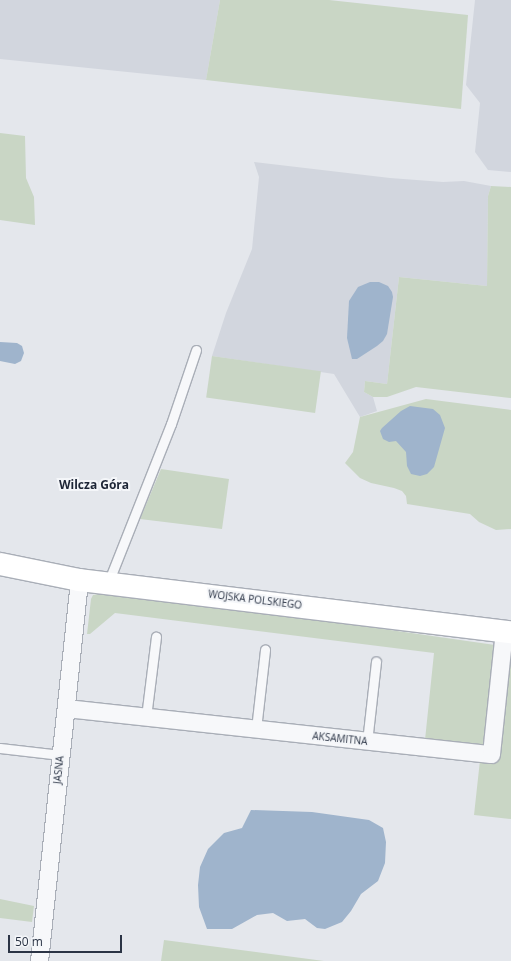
<!DOCTYPE html>
<html>
<head>
<meta charset="utf-8">
<style>
  body { margin:0 }
  #map { position:relative; width:511px; height:961px; overflow:hidden; background:#e4e7ec; font-family:"Open Sans",sans-serif }
  div>[style] { position:absolute }
  [style*='--x'] { left:calc(var(--x)*1px); top:calc(var(--y)*1px); width:calc(var(--w)*1px); rotate:calc(var(--a)*1deg) }
  .built>* { inset:0; background:#d2d6de }
  .green>* { inset:0; background:#c9d6c5; transform-origin:0 0 }
  .water>* { inset:0; background:#9fb4cc }
  .roads { filter:drop-shadow(1px 0 #a9aeb7) drop-shadow(-1px 0 #a9aeb7) drop-shadow(0 1px #a9aeb7) drop-shadow(0 -1px #a9aeb7) }
  .lane>* { height:9px; margin:-4.5px; padding:0 4.5px; transform-origin:4.5px; border-radius:4.5px; background:#f7f8fa }
  .street>* { height:17px; margin:-8.5px; padding:0 8.5px; transform-origin:8.5px; border-radius:8.5px; background:#f7f8fa }
  .secondary>* { height:22px; margin:-11px; padding:0 11px; transform-origin:11px; border-radius:11px; background:#fff }
  span { translate:-50% -50%; white-space:nowrap; text-align:center; line-height:1.15; -webkit-text-stroke:4px #f4f6f9; paint-order:stroke }
  .street-label { font-size:10px; color:#2b3445 }
  .quarter-label { font-size:12px; color:#1d2536; font-weight:700 }
  .scale { position:absolute; left:8px; top:935px; width:114px; height:18px; box-sizing:border-box; border:2px solid #2b3445; border-top:0; padding-left:5px; font-size:12px; line-height:14px; white-space:nowrap; color:#2b3445; -webkit-text-stroke:3px #f4f6f9; paint-order:stroke }
</style>
</head>
<body>
<div id="map">
  <div class="built">
    <i style="clip-path:polygon(0 0,220px 0,206px 80px,0 59px)"></i>
    <i style="clip-path:polygon(475px 0,511px 0,511px 172px,488px 170px,475px 152px,480px 103px,466px 85px)"></i>
    <i style="clip-path:polygon(254px 162px,390px 178px,443px 182px,464px 181px,491px 186px,488px 196px,487px 286px,399px 277px,387px 384px,365px 381px,364px 392px,373px 397px,377px 411px,360px 417px,334px 374px,212px 356px,226px 313px,252px 249px,259px 177px)"></i>
  </div>
  <div class="green">
    <i style="clip-path:polygon(220px 0,329px 0,468px 15px,461px 109px,206px 80px)"></i>
    <i style="clip-path:polygon(0 133px,25px 136px,26px 178px,34px 197px,35px 225px,0 220px)"></i>
    <i style="clip-path:polygon(491px 186px,511px 187px,511px 398px,416px 387px,387px 397px,373px 397px,364px 392px,365px 381px,387px 384px,399px 277px,487px 286px,488px 196px)"></i>
    <i style="left:212px;top:356px;width:110px;height:42px;rotate:8deg"></i>
    <i style="clip-path:polygon(426px 399px,511px 410px,511px 529px,496px 530px,479px 522px,470px 514px,407px 504px,406px 496px,402px 491px,394px 488px,371px 483px,360px 478px,345px 463px,353px 452px,360px 417px)"></i>
    <i style="clip-path:polygon(161px 469px,229px 479px,222px 529px,140px 519px)"></i>
    <i style="clip-path:polygon(99px 594px,145px 598px,145px 595px,495px 645px,485px 743px,482px 746px,425px 740px,434px 653px,115px 613px,90px 634px,87px 634px,91px 599px,93px 595px)"></i>
    <i style="clip-path:polygon(506px 661px,511px 661px,511px 819px,474px 815px,480px 760px,496px 761px)"></i>
    <i style="clip-path:polygon(0 899px,34px 906px,32px 922px,0 918px)"></i>
    <i style="clip-path:polygon(164px 940px,324px 961px,161px 961px)"></i>
  </div>
  <div class="water">
    <i style="clip-path:polygon(370px 282px,379px 282px,388px 286px,392px 292px,393px 297px,387px 334px,383px 341px,377px 346px,357px 359px,352px 359px,347px 338px,349px 301px,358px 287px)"></i>
    <i style="clip-path:polygon(0 342px,17px 343px,22px 346px,24px 353px,21px 361px,15px 364px,0 361px)"></i>
    <i style="clip-path:polygon(410px 406px,433px 409px,440px 415px,445px 428px,434px 467px,427px 474px,420px 476px,411px 474px,407px 466px,406px 452px,396px 441px,389px 442px,383px 439px,380px 431px,382px 428px,401px 411px)"></i>
    <i style="clip-path:polygon(251px 810px,312px 812px,369px 820px,383px 828px,386px 842px,385px 863px,378px 881px,361px 894px,351px 911px,342px 922px,325px 929px,317px 928px,305px 919px,287px 921px,273px 913px,257px 915px,232px 929px,207px 929px,199px 907px,198px 885px,200px 867px,208px 849px,224px 833px,242px 828px)"></i>
  </div>
  <div class="roads">
    <div class="lane">
      <i style="--x:108;--y:583;--w:171;--a:-68.4"></i>
      <i style="--x:171;--y:424;--w:78;--a:-71.3"></i>
      <i style="--x:146;--y:717;--w:81;--a:-82.9"></i>
      <i style="--x:256;--y:729;--w:80;--a:-83.5"></i>
      <i style="--x:367;--y:742;--w:81;--a:-83.6"></i>
      <i style="--x:0;--y:748;--w:61;--a:6.5"></i>
    </div>
    <div class="street">
      <i style="--x:66;--y:708;--w:427;--a:6.2"></i>
      <i style="--x:491;--y:754;--w:124;--a:-84"></i>
      <i style="--x:39;--y:961;--w:383;--a:-84"></i>
    </div>
    <div class="secondary">
      <i style="--x:0;--y:564;--w:81;--a:11.4"></i>
      <i style="--x:79;--y:580;--w:435;--a:6.9"></i>
    </div>
  </div>
  <div class="street-label">
    <span style="left:255px;top:600px;rotate:7deg">WOJSKA POLSKIEGO</span>
    <span style="left:340px;top:739px;rotate:6deg">AKSAMITNA</span>
    <span style="left:59px;top:770px;rotate:-84deg">JASNA</span>
  </div>
  <div class="quarter-label">
    <span style="left:94px;top:485px">Wilcza Góra</span>
  </div>
  <div class="scale">50 m</div>
</div>
</body>
</html>
